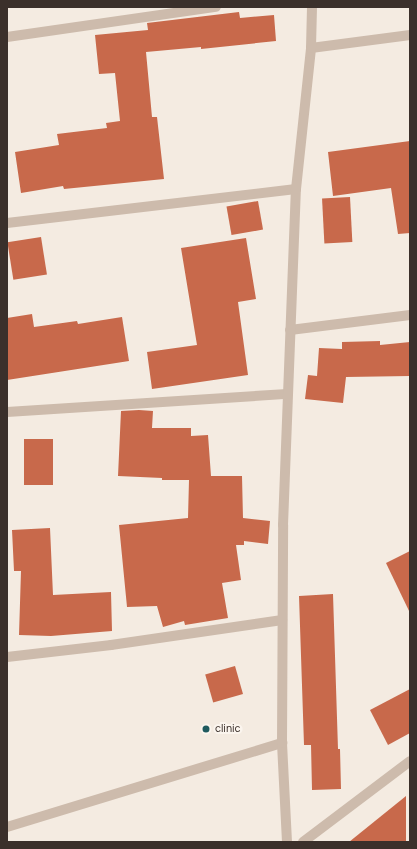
<!DOCTYPE html>
<html>
<head>
<meta charset="utf-8">
<style>
  body { margin:0 }
  #map { position:relative; width:417px; height:849px; overflow:hidden; background:#f4ebe1; font-family:Figtree,sans-serif }
  div>[style] { position:absolute }
  [style*='--x'] { left:calc(var(--x)*1px); top:calc(var(--y)*1px); width:calc(var(--w)*1px); rotate:calc(var(--a)*1deg) }
  .building>* { inset:0; background:#c8694b; transform-origin:0 0 }
  .street>* { height:10px; margin:-5px; padding:0 5px; transform-origin:5px; border-radius:5px; background:#cdbbac }
  .dots>* { width:11px; height:11px; translate:-50% -50%; box-sizing:border-box; border:2px solid #fbf5ee; border-radius:50% }
  span { translate:-50% -50%; white-space:nowrap; text-align:center; line-height:1.15; -webkit-text-stroke:4px #fbf5ee; paint-order:stroke }
  .poi-label { font-size:11px; color:#3b302b }
  .left { translate:0 -50%; text-align:left }
  .frame { position:absolute; inset:0; border:8px solid #3b302b; pointer-events:none }
</style>
</head>
<body>
<div id="map">
  <div class="building">
    <i style="clip-path:polygon(239px 12px,240px 18px,274px 15px,276px 41px,201px 49px,201px 47px,146px 52px,152px 117px,157px 117px,164px 179px,64px 189px,63px 186px,21px 193px,15px 152px,59px 145px,57px 134px,107px 128px,106px 123px,120px 121px,115px 73px,99px 74px,95px 35px,148px 30px,147px 23px)"></i>
    <i style="clip-path:polygon(410px 141px,410px 233px,398px 234px,391px 188px,333px 196px,328px 152px)"></i>
    <i style="left:350px;top:197px;width:45px;height:28px;rotate:87deg"></i>
    <i style="left:258px;top:201px;width:29px;height:32px;rotate:80deg"></i>
    <i style="left:41px;top:237px;width:38px;height:34px;rotate:81deg"></i>
    <i style="clip-path:polygon(246px 238px,256px 299px,238px 302px,248px 375px,152px 389px,147px 352px,197px 345px,181px 248px)"></i>
    <i style="clip-path:polygon(32px 314px,34px 327px,77px 321px,78px 324px,122px 317px,129px 361px,7px 380px,7px 318px)"></i>
    <i style="clip-path:polygon(380px 341px,380px 345px,410px 342px,410px 376px,346px 377px,343px 403px,305px 399px,308px 375px,317px 376px,319px 348px,342px 349px,342px 342px)"></i>
    <i style="clip-path:polygon(139px 410px,153px 411px,152px 428px,191px 428px,191px 436px,208px 435px,211px 476px,242px 476px,243px 518px,270px 521px,268px 544px,244px 541px,244px 545px,236px 545px,241px 580px,222px 583px,228px 618px,185px 625px,184px 621px,163px 627px,157px 606px,127px 607px,119px 525px,188px 518px,189px 480px,162px 480px,162px 478px,118px 476px,121px 411px)"></i>
    <i style="left:24px;top:439px;width:29px;height:46px"></i>
    <i style="clip-path:polygon(50px 528px,53px 595px,111px 592px,112px 631px,51px 636px,19px 635px,21px 571px,14px 571px,12px 530px)"></i>
    <i style="clip-path:polygon(410px 551px,410px 613px,386px 563px)"></i>
    <i style="clip-path:polygon(333px 594px,338px 749px,340px 749px,341px 789px,312px 790px,311px 745px,304px 745px,299px 596px)"></i>
    <i style="left:235px;top:666px;width:29px;height:31px;rotate:74deg"></i>
    <i style="clip-path:polygon(410px 689px,410px 733px,388px 745px,370px 710px)"></i>
    <i style="clip-path:polygon(406px 796px,406px 842px,349px 842px)"></i>
  </div>
  <div class="street">
    <i style="--x:7;--y:37;--w:211;--a:-8.2"></i>
    <i style="--x:311;--y:48;--w:100;--a:-7.5"></i>
    <i style="--x:7;--y:223;--w:291;--a:-6.7"></i>
    <i style="--x:290;--y:330;--w:121;--a:-7.1"></i>
    <i style="--x:7;--y:412;--w:281;--a:-3.7"></i>
    <i style="--x:7;--y:657;--w:105;--a:-6.6"></i>
    <i style="--x:111;--y:645;--w:173;--a:-8.3"></i>
    <i style="--x:7;--y:827;--w:288;--a:-17"></i>
    <i style="--x:287;--y:842;--w:99;--a:-92.9"></i>
    <i style="--x:282;--y:743;--w:218;--a:-89.7"></i>
    <i style="--x:283;--y:525;--w:336;--a:-87.8"></i>
    <i style="--x:296;--y:189;--w:142;--a:-83.9"></i>
    <i style="--x:311;--y:48;--w:41;--a:-88.6"></i>
    <i style="--x:303;--y:842;--w:134;--a:-37.1"></i>
  </div>
  <div class="dots">
    <i style="left:206px;top:729px;background:#1f5a5e"></i>
  </div>
  <div class="poi-label">
    <span class="left" style="left:215px;top:729px">clinic</span>
  </div>
  <div class="frame"></div>
</div>
</body>
</html>
